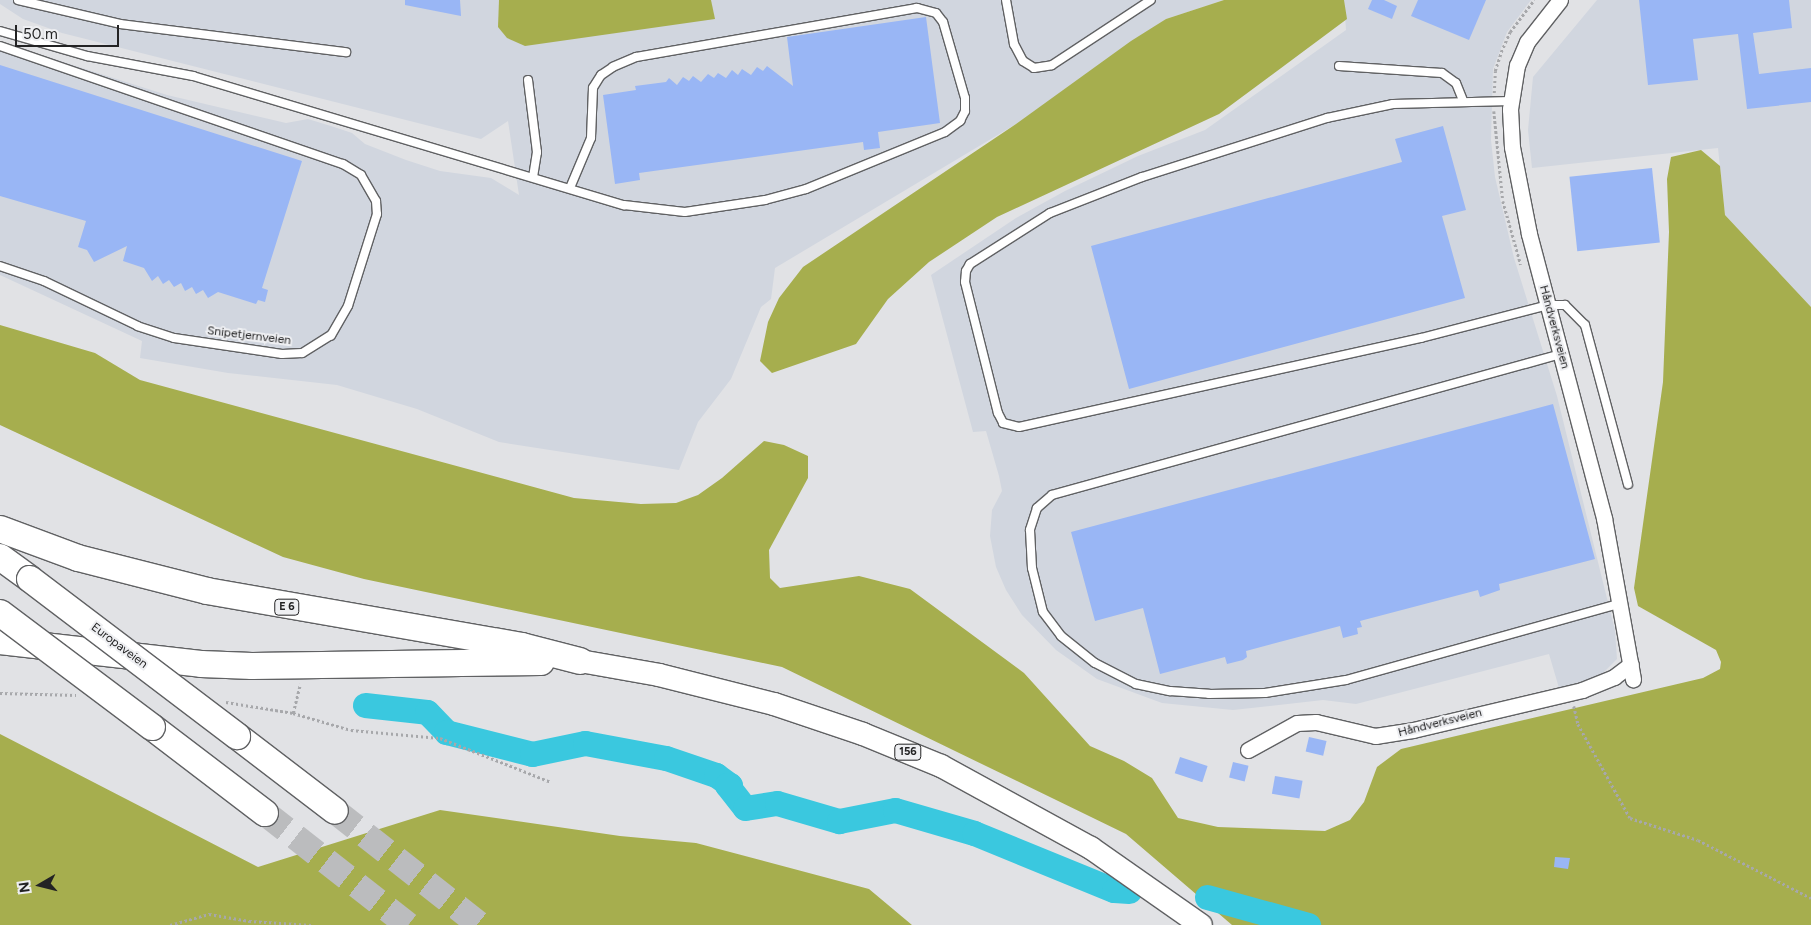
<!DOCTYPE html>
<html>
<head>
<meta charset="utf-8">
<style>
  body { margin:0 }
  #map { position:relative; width:1811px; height:925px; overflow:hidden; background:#e1e2e5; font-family:Figtree,sans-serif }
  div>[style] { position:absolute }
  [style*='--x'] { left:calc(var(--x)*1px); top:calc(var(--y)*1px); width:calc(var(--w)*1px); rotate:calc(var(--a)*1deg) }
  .built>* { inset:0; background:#d1d6df }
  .forest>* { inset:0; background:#a6ae4e }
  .river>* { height:25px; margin:-12.5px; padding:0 12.5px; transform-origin:12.5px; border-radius:12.5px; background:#3ac8df }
  .building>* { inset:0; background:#99b6f5; transform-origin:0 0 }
  .motorway-tunnel>* { height:26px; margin-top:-13px; transform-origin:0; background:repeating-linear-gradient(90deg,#bbbcbe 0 26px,transparent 0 39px) }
  .path>* { height:2.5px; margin-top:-1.25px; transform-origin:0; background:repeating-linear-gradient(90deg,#a7a8ab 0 2.5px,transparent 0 5px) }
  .roads { filter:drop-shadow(1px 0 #606163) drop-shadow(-1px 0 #606163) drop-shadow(0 1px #606163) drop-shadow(0 -1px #606163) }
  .service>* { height:8px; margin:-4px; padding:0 4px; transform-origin:4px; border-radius:4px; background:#fff }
  .minor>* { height:15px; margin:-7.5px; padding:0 7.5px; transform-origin:7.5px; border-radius:7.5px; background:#fff }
  .primary>* { height:22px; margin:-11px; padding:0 11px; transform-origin:11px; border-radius:11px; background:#fff }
  .motorway>* { height:26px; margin:-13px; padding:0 13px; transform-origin:13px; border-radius:13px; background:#fff }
  .bridges { filter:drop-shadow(1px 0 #606163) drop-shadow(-1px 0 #606163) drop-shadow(0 1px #606163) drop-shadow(0 -1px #606163) }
  .motorway-bridge>* { height:26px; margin:-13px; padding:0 13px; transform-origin:13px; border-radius:13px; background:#fff }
  span { translate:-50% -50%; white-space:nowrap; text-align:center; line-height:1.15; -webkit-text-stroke:4px #eeeff2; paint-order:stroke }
  .shield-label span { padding:1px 4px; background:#eeeff2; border:1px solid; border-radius:4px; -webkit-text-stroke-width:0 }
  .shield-label { font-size:11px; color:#232324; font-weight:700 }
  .street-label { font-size:12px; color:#232324 }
  .north { position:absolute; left:15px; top:860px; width:50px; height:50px; -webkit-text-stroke:4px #eeeff2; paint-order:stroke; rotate:262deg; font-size:14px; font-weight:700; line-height:20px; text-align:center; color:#232324 }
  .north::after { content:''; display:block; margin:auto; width:18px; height:22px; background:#232324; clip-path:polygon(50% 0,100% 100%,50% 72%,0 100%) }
  .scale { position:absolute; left:15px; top:25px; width:104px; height:22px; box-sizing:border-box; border:2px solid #232324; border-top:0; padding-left:6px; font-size:15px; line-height:18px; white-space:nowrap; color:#232324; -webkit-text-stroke:4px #eeeff2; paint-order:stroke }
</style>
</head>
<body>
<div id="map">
  <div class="built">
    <i style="clip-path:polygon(0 0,1224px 0,1166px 19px,1016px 124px,775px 268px,771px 299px,761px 307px,731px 379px,698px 422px,679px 470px,499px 442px,417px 409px,337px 385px,228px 373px,140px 358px,142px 341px,0 275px,0 42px,167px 95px,286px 123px,308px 119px,334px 127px,352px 133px,365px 144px,406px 160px,440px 171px,491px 178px,519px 195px,508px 121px,481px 139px,62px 33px,23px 19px,0 4px)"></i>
    <i style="clip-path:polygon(1344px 0,1531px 0,1507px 32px,1493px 69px,1491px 140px,1495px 177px,1514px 258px,1557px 396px,1615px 631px,1617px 659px,1600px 676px,1559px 688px,1549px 654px,1356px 704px,1323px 700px,1233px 710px,1162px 703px,1097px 679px,1056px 650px,1022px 615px,1006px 590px,996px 567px,990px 536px,992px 510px,1002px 491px,999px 476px,986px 431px,973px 432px,931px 275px,1016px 218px,1065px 191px,1138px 156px,1205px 130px,1346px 30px)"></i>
    <i style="clip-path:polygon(1597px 0,1811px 0,1811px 307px,1725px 215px,1718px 148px,1532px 168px,1528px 130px,1533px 77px)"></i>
  </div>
  <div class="forest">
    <i style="clip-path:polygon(499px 0,711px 0,715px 19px,525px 46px,507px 38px,498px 27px)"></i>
    <i style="clip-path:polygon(1224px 0,1344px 0,1347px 19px,1219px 114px,997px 217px,929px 262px,888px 299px,856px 344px,772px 373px,760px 361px,768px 322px,779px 298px,803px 267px,1016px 124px,1131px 41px,1166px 19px)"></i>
    <i style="clip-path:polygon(1701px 150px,1720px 166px,1725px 215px,1811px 307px,1811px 925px,1232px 925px,1126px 834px,782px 667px,364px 579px,283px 557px,0 425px,0 325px,95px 353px,140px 380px,574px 498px,641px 504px,676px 503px,698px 495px,722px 478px,764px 441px,784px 445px,808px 456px,808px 478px,769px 550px,770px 578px,780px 588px,859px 576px,910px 589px,1024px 673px,1090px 746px,1124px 761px,1152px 778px,1178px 818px,1218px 827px,1325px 831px,1350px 820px,1364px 802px,1377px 767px,1401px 749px,1703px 678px,1720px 669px,1721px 662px,1716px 650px,1638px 606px,1634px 588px,1663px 382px,1669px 232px,1667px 179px,1671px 157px)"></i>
    <i style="clip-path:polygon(0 734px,258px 867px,440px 810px,620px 836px,696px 843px,869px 889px,912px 925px,0 925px)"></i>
  </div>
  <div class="river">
    <i style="--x:365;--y:705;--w:62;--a:6.4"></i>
    <i style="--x:427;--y:712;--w:28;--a:46"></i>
    <i style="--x:446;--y:732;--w:89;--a:14.3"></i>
    <i style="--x:532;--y:754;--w:54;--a:-11.7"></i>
    <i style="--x:585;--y:743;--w:82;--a:10.5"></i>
    <i style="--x:666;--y:758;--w:53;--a:18.8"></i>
    <i style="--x:716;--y:775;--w:17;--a:36"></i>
    <i style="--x:730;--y:785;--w:3;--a:180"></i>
    <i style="--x:727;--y:785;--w:29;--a:52"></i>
    <i style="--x:745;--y:808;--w:32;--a:-9"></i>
    <i style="--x:777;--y:803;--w:65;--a:16.2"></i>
    <i style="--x:839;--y:821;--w:57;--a:-11.1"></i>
    <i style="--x:895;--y:810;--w:82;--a:16.2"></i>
    <i style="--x:974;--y:833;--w:151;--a:22.2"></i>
    <i style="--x:1114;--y:890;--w:15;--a:4"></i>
    <i style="--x:1207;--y:897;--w:105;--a:15.5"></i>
  </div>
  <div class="building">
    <i style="clip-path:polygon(405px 0,460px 0,461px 16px,405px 5px)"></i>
    <i style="clip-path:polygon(1372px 0,1384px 0,1397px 6px,1392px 19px,1368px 9px)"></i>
    <i style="clip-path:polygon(1418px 0,1486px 0,1469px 40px,1411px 16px)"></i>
    <i style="clip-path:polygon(1639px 0,1789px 0,1792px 28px,1753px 33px,1759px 74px,1811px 68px,1811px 102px,1747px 109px,1738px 34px,1693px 39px,1698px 80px,1648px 85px)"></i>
    <i style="clip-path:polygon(926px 17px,940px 123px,878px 132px,880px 148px,864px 150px,863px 142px,639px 173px,640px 180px,615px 184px,603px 95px,636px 90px,635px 86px,666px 82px,669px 78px,677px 85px,683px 77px,689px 81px,693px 76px,701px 82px,708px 74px,714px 78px,718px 73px,726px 78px,732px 70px,738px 75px,742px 69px,751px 75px,757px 67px,763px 71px,767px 66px,793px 86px,787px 37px)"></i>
    <i style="clip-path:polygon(0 65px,302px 161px,262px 288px,268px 290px,265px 302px,258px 300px,256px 304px,218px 292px,208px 298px,203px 290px,196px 294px,192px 287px,185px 291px,181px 283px,174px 287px,169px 280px,163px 284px,158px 276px,152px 281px,144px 268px,123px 261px,127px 246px,94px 262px,87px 250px,78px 247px,86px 221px,0 196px)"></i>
    <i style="clip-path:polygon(1443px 126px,1466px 210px,1442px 216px,1465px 298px,1129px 389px,1091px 246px,1402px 162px,1395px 139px)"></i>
    <i style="left:1652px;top:168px;width:75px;height:83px;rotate:84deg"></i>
    <i style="clip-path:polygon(1553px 404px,1595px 559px,1499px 584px,1500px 590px,1480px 597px,1478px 590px,1360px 621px,1362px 627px,1357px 628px,1358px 634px,1343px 638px,1340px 626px,1246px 651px,1247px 657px,1243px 660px,1227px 664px,1225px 657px,1160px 674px,1143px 608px,1095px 621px,1071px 532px)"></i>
    <i style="left:1309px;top:737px;width:18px;height:15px;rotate:13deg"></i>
    <i style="left:1180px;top:757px;width:29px;height:17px;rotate:18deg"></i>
    <i style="left:1233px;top:762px;width:16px;height:16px;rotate:14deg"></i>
    <i style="left:1275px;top:776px;width:28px;height:18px;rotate:10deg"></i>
    <i style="clip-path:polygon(1555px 857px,1570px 858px,1568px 869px,1554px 867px)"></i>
  </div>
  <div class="motorway-tunnel">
    <i style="--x:335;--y:811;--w:184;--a:38.2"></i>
    <i style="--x:265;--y:813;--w:182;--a:38.1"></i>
  </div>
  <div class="path">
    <i style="--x:1494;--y:93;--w:22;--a:-87"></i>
    <i style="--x:1495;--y:71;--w:20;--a:-72"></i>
    <i style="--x:1501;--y:52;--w:22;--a:-66"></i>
    <i style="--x:1510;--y:32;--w:40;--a:-53"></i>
    <i style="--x:1494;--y:111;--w:90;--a:84.3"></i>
    <i style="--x:1503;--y:201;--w:66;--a:74.3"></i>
    <i style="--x:0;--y:693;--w:76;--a:1.5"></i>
    <i style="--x:226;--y:702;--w:68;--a:9.3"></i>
    <i style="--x:293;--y:713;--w:60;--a:16.3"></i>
    <i style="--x:351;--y:730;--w:89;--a:5.1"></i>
    <i style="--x:440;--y:738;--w:119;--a:21.6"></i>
    <i style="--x:1574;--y:706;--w:18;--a:77"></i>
    <i style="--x:1578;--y:724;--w:107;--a:61"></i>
    <i style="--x:1630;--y:818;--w:71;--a:17.9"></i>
    <i style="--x:1698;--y:840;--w:127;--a:27.2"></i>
    <i style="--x:293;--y:713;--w:30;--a:-76"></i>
    <i style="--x:170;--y:925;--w:41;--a:-15.8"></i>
    <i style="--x:209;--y:914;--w:41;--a:9.9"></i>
    <i style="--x:249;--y:921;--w:63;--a:3.6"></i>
  </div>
  <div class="roads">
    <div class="service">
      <i style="--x:18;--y:0;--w:105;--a:13.2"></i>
      <i style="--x:120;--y:24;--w:228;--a:7.1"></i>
      <i style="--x:1006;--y:0;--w:45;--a:79.7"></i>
      <i style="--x:1014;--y:44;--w:19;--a:62"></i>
      <i style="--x:1023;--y:61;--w:13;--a:32"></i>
      <i style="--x:1034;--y:68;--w:18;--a:-9"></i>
      <i style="--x:1052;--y:65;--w:118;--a:-33.3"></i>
      <i style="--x:0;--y:31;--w:91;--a:16"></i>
      <i style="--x:87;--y:56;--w:108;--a:10.7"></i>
      <i style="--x:193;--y:76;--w:450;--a:16.7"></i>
      <i style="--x:624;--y:205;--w:61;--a:6.5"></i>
      <i style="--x:685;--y:212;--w:81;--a:-8.5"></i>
      <i style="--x:765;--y:200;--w:42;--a:-15"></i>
      <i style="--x:806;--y:189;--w:150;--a:-22.3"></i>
      <i style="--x:945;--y:132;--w:19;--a:-36"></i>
      <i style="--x:960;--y:121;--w:11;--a:-63"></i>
      <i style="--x:965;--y:111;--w:13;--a:-90"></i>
      <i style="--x:965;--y:98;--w:79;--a:-106.1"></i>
      <i style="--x:943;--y:22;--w:11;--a:-128"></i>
      <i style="--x:936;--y:13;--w:20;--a:-165"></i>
      <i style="--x:917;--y:8;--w:285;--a:170.1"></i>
      <i style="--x:636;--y:57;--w:25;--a:157"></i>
      <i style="--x:613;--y:67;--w:14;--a:146"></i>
      <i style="--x:601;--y:75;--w:15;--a:122"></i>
      <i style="--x:593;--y:88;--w:50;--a:92.3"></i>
      <i style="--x:591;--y:138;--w:54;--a:112.8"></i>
      <i style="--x:0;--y:46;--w:363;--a:19"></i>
      <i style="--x:343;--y:164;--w:21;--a:31"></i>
      <i style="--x:361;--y:175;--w:30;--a:60"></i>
      <i style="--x:376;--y:201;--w:13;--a:86"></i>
      <i style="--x:377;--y:214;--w:96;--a:107.5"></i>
      <i style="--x:348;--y:306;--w:34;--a:120"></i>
      <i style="--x:331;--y:335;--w:34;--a:148"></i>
      <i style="--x:302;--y:353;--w:20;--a:177"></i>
      <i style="--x:282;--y:354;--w:109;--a:-171.6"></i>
      <i style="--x:174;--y:338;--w:38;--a:-162"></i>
      <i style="--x:138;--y:326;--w:104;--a:-154.4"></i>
      <i style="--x:44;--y:281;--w:46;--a:-161.2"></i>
      <i style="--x:1339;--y:66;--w:103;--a:3.9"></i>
      <i style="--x:1442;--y:73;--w:17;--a:36"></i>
      <i style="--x:1456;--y:83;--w:18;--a:68"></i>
      <i style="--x:528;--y:80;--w:73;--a:82.9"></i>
      <i style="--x:537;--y:152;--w:24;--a:99"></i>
      <i style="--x:1511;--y:101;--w:118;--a:178.5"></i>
      <i style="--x:1393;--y:104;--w:67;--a:168"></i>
      <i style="--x:1327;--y:118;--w:194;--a:162.3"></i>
      <i style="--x:1142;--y:177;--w:99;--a:158.6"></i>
      <i style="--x:1050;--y:213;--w:95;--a:147.5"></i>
      <i style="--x:970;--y:264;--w:8;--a:120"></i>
      <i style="--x:966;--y:271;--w:11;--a:95"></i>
      <i style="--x:965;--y:282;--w:135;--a:75.9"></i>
      <i style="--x:998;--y:413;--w:11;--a:63"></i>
      <i style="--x:1003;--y:423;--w:16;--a:14"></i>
      <i style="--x:1019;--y:427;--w:412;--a:-12.5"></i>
      <i style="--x:1421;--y:338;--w:132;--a:-14.5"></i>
      <i style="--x:1549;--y:305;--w:16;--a:0"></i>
      <i style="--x:1565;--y:305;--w:28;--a:45"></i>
      <i style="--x:1585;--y:325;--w:165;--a:74.9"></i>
      <i style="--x:1561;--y:354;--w:528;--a:164.52"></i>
      <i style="--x:1052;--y:495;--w:20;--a:139"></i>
      <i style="--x:1037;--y:508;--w:23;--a:108"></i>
      <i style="--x:1030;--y:530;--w:38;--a:87"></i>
      <i style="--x:1032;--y:568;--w:45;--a:76"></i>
      <i style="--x:1043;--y:612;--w:30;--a:53"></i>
      <i style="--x:1061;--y:636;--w:43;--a:38.5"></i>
      <i style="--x:1095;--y:663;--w:46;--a:27.1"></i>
      <i style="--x:1136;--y:684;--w:35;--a:12"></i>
      <i style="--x:1170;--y:691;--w:39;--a:4"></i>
      <i style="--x:1209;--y:694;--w:56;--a:-1"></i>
      <i style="--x:1265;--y:693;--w:82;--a:-9.1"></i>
      <i style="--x:1346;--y:680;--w:286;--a:-15.6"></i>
    </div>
    <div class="minor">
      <i style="--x:1560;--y:0;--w:53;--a:128.2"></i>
      <i style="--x:1527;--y:42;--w:25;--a:113"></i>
      <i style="--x:1517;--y:65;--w:45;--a:99"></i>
      <i style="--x:1510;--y:109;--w:38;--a:87"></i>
      <i style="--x:1512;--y:147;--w:89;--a:78.9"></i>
      <i style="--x:1529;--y:234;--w:294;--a:75.2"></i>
      <i style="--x:1604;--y:518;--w:164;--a:79.8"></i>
      <i style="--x:1248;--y:750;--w:56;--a:-28.9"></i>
      <i style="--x:1297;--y:723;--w:19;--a:-3"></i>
      <i style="--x:1316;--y:722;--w:61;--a:13.3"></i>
      <i style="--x:1375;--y:736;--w:38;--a:-9"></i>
      <i style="--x:1413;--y:730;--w:174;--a:-13.3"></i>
      <i style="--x:1582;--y:690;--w:35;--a:-22"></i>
      <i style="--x:1614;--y:677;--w:21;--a:-37"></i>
    </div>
    <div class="primary">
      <i style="--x:580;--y:661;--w:80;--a:10"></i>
      <i style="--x:659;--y:675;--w:119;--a:14.2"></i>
      <i style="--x:774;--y:704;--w:94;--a:18.6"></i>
      <i style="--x:863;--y:734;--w:84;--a:22.3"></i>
      <i style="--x:941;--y:766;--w:171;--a:28.7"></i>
      <i style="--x:1091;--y:848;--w:134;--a:35"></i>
    </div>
    <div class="motorway">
      <i style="--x:0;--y:529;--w:83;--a:20.4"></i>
      <i style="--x:78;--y:558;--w:133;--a:14.3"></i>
      <i style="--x:207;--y:591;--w:320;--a:9.9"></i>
      <i style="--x:522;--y:646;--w:60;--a:14.5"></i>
      <i style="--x:0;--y:557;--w:37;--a:36"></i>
      <i style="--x:0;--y:641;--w:202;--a:6.5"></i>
      <i style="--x:201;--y:664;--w:51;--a:2.2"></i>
      <i style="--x:252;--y:666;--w:289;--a:-0.8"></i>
      <i style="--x:152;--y:727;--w:142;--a:37.3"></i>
      <i style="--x:237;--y:736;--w:123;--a:37.4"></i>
    </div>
  </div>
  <div class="bridges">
    <div class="motorway-bridge">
      <i style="--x:30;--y:579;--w:260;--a:37.2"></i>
      <i style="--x:0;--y:613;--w:190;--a:36.9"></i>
    </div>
  </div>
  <div class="shield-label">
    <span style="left:287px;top:607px">E 6</span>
    <span style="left:908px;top:752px">156</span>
  </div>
  <div class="street-label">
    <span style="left:1554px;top:327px;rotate:75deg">Håndverksveien</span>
    <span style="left:249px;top:336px;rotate:7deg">Snipetjernveien</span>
    <span style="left:119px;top:646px;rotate:37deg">Europaveien</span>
    <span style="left:1440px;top:723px;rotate:-14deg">Håndverksveien</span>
  </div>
  <div class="north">N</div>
  <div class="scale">50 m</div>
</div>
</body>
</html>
